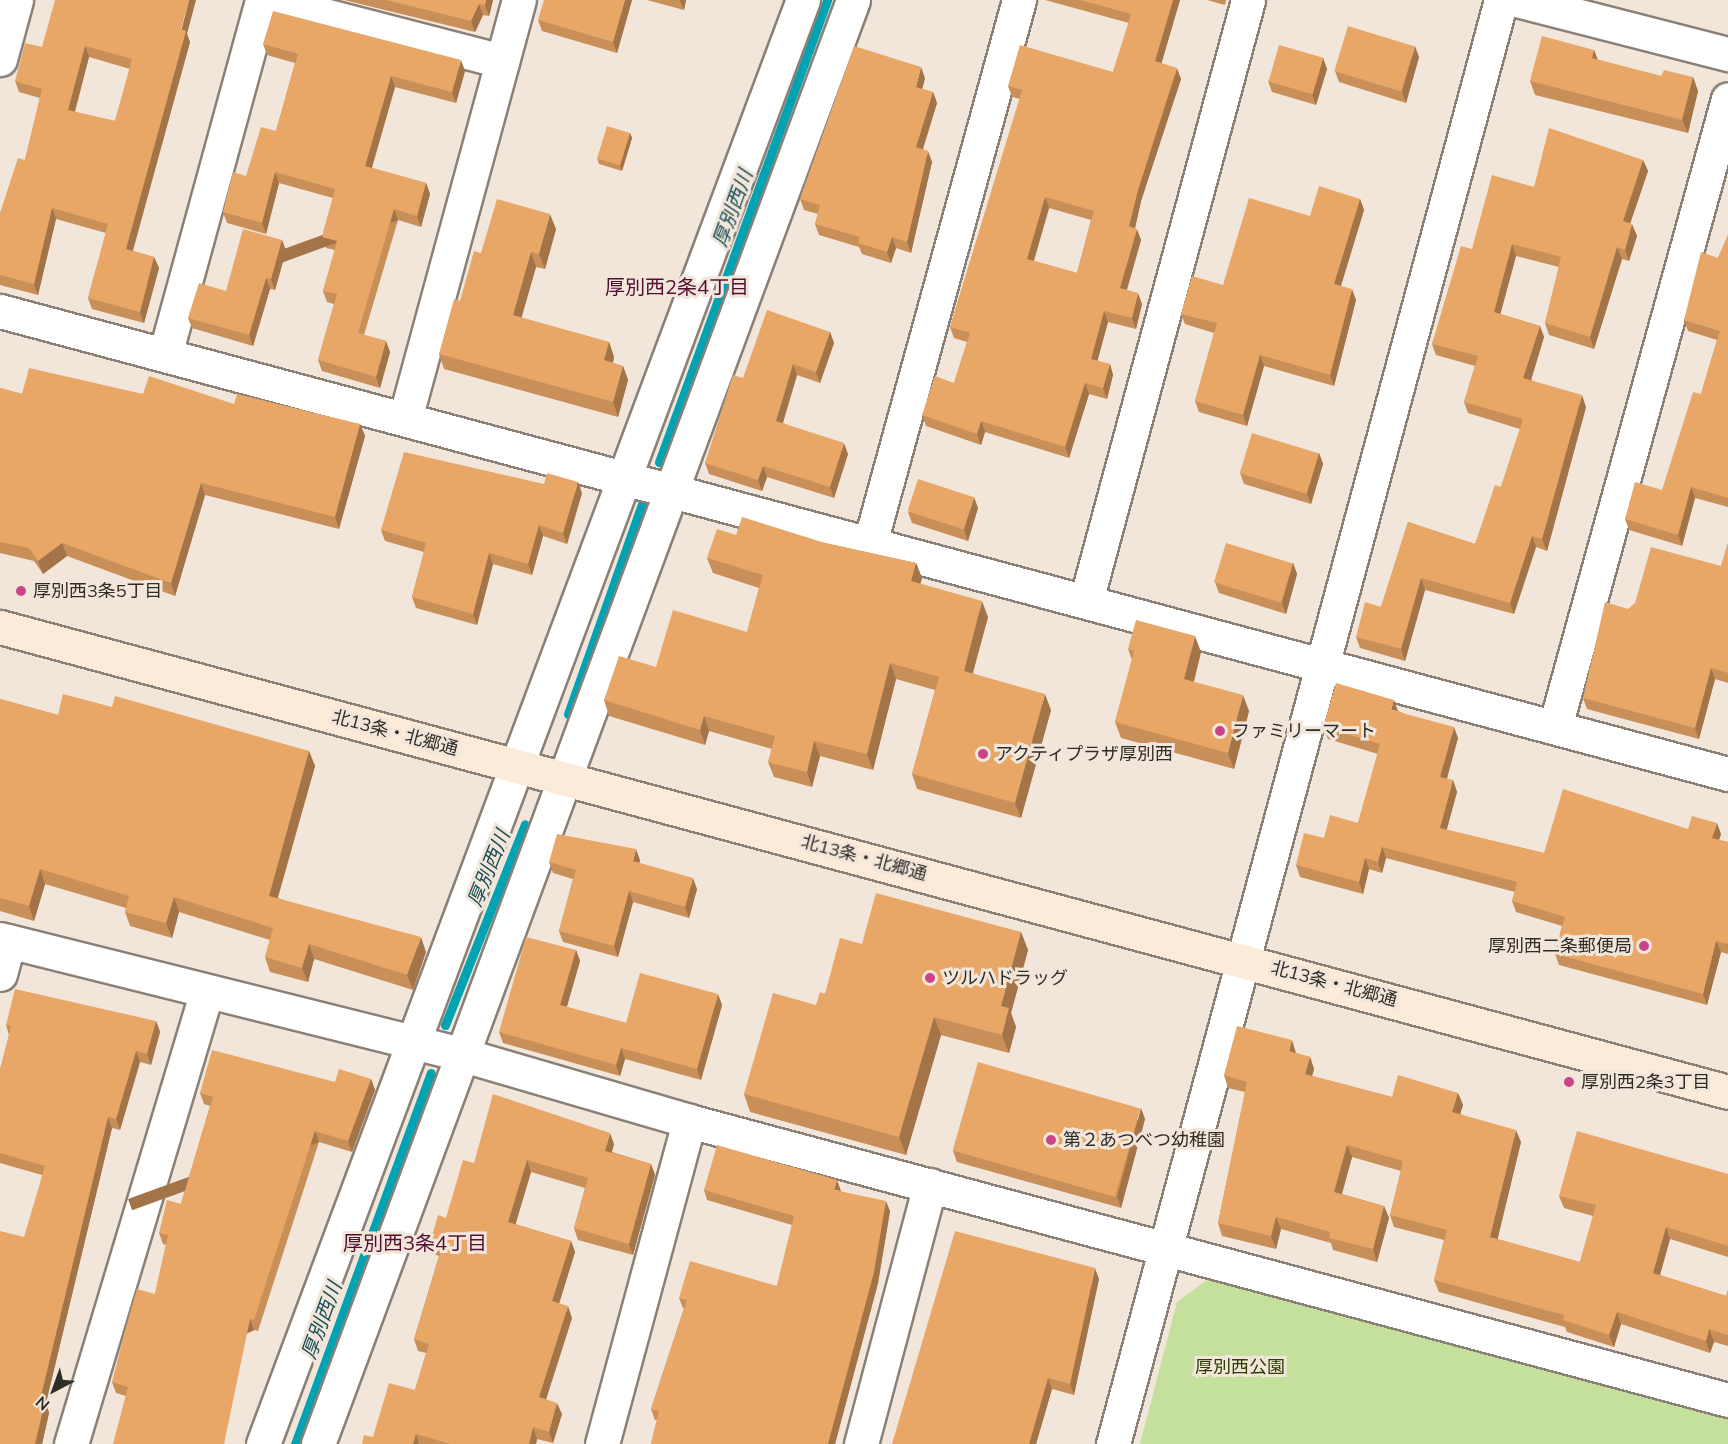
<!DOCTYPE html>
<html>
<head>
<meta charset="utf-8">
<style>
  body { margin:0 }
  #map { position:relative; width:1728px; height:1444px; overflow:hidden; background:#f2e6db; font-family:Mulish,"Noto Sans JP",sans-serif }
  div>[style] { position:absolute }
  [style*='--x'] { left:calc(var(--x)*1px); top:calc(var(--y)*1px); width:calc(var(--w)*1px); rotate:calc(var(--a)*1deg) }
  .green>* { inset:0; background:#c5e09c }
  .stream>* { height:9px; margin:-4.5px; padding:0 4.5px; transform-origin:4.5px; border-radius:4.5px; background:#01a3b3 }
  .roads { filter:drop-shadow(2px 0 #8a8076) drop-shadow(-2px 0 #8a8076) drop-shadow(0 2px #8a8076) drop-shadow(0 -2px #8a8076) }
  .street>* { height:33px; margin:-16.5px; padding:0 16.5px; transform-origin:16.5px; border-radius:16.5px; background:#fff }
  .secondary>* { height:33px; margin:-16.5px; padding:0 16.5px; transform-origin:16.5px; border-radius:16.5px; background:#fcebd9 }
  .wall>* { inset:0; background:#c88f59 }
  .shaded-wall>* { inset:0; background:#a27448; transform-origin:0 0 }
  .building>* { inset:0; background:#e8a667; transform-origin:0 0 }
  .dots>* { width:16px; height:16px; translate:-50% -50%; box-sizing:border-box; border:3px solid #f2e6db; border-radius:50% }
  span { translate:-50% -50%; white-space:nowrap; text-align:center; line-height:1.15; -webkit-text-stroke:6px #f2e6db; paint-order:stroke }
  .poi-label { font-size:18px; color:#302c28 }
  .left { translate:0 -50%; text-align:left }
  .right { translate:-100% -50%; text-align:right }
  .street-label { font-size:18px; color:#302c28 }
  .park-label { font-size:18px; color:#2b3e00 }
  .water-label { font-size:20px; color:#184f56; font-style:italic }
  .neighbourhood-label { font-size:20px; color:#501032 }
  .north { position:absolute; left:24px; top:1360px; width:60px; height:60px; -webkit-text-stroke:4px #f2e6db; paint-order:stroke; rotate:221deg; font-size:16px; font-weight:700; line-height:24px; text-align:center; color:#302c28 }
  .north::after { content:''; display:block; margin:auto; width:21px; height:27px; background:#302c28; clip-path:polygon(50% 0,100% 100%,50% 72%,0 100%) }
</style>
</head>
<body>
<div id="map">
  <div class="green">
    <i style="clip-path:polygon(1208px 1279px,1728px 1419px,1728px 1444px,1140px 1444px,1177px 1302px)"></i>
  </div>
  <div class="stream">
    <i style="--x:659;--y:462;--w:492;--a:-70"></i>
    <i style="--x:568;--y:714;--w:223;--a:-70.6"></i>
    <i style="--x:445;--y:1025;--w:216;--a:-68.3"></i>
    <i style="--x:295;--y:1444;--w:395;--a:-69.9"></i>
  </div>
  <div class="roads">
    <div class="street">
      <i style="--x:266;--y:0;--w:244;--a:14.5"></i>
      <i style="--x:1517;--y:0;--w:218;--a:14.4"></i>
      <i style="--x:0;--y:59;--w:61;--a:-74.8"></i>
      <i style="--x:0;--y:311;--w:1789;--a:15"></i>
      <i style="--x:165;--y:355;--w:368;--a:-74.7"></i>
      <i style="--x:405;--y:419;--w:434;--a:-74.8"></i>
      <i style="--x:870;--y:543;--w:563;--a:-74.66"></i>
      <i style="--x:1086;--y:601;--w:622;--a:-74.91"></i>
      <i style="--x:1555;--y:727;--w:651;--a:-74.6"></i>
      <i style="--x:0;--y:939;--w:474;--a:14"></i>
      <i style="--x:460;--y:1054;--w:239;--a:16.3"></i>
      <i style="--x:689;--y:1121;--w:1076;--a:15.03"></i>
      <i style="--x:0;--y:974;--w:34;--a:-75"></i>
      <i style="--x:71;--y:1444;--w:470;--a:-73.3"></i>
      <i style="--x:263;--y:1444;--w:1542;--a:-69.5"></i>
      <i style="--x:318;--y:1444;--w:1540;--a:-69.67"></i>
      <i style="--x:602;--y:1444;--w:335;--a:-74.9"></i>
      <i style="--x:861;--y:1444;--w:268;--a:-75.1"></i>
      <i style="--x:1113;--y:1444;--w:1495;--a:-74.96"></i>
    </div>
    <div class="secondary">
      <i style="--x:0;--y:627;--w:1789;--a:15.06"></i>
    </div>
  </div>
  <div class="wall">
    <i style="clip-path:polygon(344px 0,493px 0,489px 16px,483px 15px,475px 32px)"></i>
    <i style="clip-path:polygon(632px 0,617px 53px,542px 31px,538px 20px)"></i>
    <i style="clip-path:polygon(647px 0,686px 0,684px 10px)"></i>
    <i style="clip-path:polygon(evenodd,1045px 0,1180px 0,1161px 63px,1181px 79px,1141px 201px,1135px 228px,1141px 240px,1127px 290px,1142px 304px,1136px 329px,1108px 322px,1097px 361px,1110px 364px,1113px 375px,1107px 399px,1089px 394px,1069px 458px,985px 432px,981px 445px,926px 426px,922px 415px,954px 383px,967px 342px,954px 338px,950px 327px,1020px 99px,1012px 97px,1008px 86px,1113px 72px,1129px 23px,1045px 0,1049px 208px,1091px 220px,1077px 273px,1034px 261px,1049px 208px)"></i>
    <i style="clip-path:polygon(1207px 0,1226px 0,1225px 5px)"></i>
    <i style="clip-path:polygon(evenodd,187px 34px,190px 42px,133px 251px,154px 257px,159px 268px,144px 323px,92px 309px,88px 298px,106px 233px,56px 219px,38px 295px,0 285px,0 213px,25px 160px,40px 98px,19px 92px,15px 81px,42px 47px,187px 34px,89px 57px,130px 69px,115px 121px,75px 112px,89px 57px)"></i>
    <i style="clip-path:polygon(263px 44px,465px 71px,456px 103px,395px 87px,372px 168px,426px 183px,430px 194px,421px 227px,398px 220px,364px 335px,386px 341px,390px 352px,380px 388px,322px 371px,318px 360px,334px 304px,327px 302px,323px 291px,335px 250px,326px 248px,322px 237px,333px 198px,279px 183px,266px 234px,227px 223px,223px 212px,276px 131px,295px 63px,267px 55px)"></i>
    <i style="clip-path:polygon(1594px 50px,1598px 60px,1661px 76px,1693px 77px,1698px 91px,1688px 133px,1535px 95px,1530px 81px)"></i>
    <i style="clip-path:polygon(1419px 57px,1406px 103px,1339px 82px,1335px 71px)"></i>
    <i style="clip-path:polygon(1323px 58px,1327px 69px,1316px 105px,1272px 92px,1268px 81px)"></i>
    <i style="clip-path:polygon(925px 78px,922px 89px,933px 92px,937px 103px,923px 149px,932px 162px,911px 253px,896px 248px,891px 263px,862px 254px,859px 247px,819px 235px,815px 224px,818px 214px,804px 210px,800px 199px)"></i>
    <i style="clip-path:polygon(630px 133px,632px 138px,622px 171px,599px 164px,597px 158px)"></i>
    <i style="clip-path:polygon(1643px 160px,1648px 171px,1630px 223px,1637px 236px,1629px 261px,1622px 259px,1594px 349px,1549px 335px,1545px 323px,1559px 267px,1516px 256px,1500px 314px,1540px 326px,1544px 337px,1531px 380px,1586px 407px,1547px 551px,1536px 547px,1514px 614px,1425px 590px,1405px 661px,1360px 648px,1356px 637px,1381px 607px,1408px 522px,1475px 544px,1501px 487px,1520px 429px,1468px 413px,1464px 402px,1475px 366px,1436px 355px,1432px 344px,1472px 249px,1534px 187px)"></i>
    <i style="clip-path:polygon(1360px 199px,1364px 210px,1341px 286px,1356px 300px,1334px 386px,1264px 366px,1247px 426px,1199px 412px,1195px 401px,1214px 333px,1185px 324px,1181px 314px,1223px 285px,1310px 216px)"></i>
    <i style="clip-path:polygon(556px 229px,545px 269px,536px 267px,521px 318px,609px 342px,614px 357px,613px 363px,623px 366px,628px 380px,618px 417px,444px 369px,439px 354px,460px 301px,481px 253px)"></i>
    <i style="clip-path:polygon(1728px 235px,1728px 507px,1695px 498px,1682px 546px,1629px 530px,1625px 519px,1662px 490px,1701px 394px,1717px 340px,1688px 331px,1684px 320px,1718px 258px)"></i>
    <i style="clip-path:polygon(282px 240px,286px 251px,275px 290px,270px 289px,253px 346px,192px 328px,188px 318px,226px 291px)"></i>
    <i style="clip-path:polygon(830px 332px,834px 343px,820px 383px,797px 375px,783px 423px,848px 454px,834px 498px,767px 477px,762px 491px,709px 474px,705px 463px,743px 378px)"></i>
    <i style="clip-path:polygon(0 388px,22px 394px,143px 394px,234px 404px,360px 424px,365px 436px,339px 529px,205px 495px,175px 596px,67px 556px,43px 574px,34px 561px,0 553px)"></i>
    <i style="clip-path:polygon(1319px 453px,1323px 464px,1311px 504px,1244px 484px,1240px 473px)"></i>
    <i style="clip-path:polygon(582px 493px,567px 544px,543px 536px,532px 575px,493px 564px,477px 625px,416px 608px,412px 597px,424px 552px,385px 541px,381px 530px)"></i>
    <i style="clip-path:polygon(978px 508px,968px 541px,912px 523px,908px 512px)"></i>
    <i style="clip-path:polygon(736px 535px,825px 543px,916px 563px,922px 578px,920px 584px,988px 617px,973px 673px,1051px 710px,1021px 818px,917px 789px,912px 774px,935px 690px,896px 679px,873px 770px,820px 756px,812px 787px,774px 777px,768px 762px,772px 749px,709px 731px,705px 745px,609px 716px,604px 700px,656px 667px,747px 632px,759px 588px,713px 573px,707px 558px)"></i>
    <i style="clip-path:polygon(1728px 543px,1728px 683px,1715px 679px,1699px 739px,1587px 709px,1583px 698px,1628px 609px,1721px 566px)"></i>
    <i style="clip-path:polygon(1293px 563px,1297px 574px,1286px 614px,1219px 593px,1215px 582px)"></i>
    <i style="clip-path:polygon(1128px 649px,1201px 652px,1194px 682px,1249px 711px,1234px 769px,1121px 738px,1115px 722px,1132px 660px)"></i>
    <i style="clip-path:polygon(0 699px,58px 715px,112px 707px,309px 751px,315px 766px,278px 898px,426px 952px,413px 990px,314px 959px,308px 982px,270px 972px,265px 957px,270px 940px,179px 912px,172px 938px,130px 926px,125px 912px,126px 908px,45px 884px,34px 921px,0 911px)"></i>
    <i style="clip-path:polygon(1398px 711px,1458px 738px,1447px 779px,1453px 780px,1457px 792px,1446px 830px,1544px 853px,1688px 829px,1721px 834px,1719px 840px,1728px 842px,1728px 954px,1721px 952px,1707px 1005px,1559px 965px,1555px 954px,1562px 926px,1516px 912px,1512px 901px,1515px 892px,1386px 858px,1382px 873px,1369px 869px,1363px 894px,1300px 877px,1296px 865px,1324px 838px,1358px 823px,1378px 754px,1328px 739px,1323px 727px)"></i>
    <i style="clip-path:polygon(640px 860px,639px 863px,697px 889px,689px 918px,633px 902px,618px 957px,563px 942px,559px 931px,573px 879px,553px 873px,549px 862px)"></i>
    <i style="clip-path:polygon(1021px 932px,1028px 950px,1011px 1013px,1016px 1027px,1009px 1053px,941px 1035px,906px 1155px,750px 1112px,744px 1094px,816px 1005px,862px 944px)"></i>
    <i style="clip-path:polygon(576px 950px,580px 961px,567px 1007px,626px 1023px,722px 1005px,701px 1080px,625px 1059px,620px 1076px,503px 1043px,499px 1032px)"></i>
    <i style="clip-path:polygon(156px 1021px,160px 1032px,151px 1065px,140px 1062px,120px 1130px,112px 1128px,46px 1403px,49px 1413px,42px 1444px,0 1444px,42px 1175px,0 1163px,0 1070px,9px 1035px,6px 1025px)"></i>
    <i style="clip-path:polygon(1296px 1053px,1310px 1057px,1314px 1069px,1312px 1076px,1392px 1097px,1458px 1093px,1463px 1105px,1460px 1114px,1521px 1142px,1497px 1239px,1580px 1262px,1593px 1216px,1564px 1208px,1559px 1196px,1728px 1174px,1728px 1257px,1670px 1239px,1660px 1275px,1726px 1296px,1728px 1290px,1728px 1346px,1714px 1342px,1710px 1353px,1621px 1324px,1614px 1347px,1567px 1332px,1565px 1327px,1439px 1292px,1434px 1280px,1444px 1240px,1394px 1227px,1390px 1215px,1401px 1171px,1352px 1157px,1342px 1194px,1384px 1206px,1389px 1218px,1377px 1262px,1333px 1250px,1331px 1243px,1281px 1229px,1276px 1249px,1222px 1236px,1218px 1223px,1245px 1092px,1228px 1088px,1224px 1075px)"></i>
    <i style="clip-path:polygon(371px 1079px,375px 1090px,352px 1152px,319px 1142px,258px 1331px,254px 1330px,126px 1396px,116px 1393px,112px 1382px,155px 1294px,166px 1245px,163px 1244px,159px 1233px,181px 1204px,210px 1106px,204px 1104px,200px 1093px)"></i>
    <i style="clip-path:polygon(1145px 1119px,1121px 1208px,957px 1162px,953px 1151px)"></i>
    <i style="clip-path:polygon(614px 1144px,612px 1152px,651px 1164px,655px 1175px,633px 1255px,578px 1240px,574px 1228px,585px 1188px,531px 1172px,515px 1224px,571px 1241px,575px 1252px,559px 1304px,572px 1318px,546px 1399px,562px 1414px,553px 1443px,537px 1439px,536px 1444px,362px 1444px,373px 1437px,415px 1390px,426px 1353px,418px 1351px,414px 1339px,439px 1256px,434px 1254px,430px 1243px,446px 1218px,474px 1163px)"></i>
    <i style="clip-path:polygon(704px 1190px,840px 1191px,890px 1211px,878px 1283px,835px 1444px,651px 1444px,657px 1420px,655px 1420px,651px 1409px,684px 1308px,683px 1308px,679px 1298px,777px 1286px,792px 1225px,707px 1200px)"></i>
    <i style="clip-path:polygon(1099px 1279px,1074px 1395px,1052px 1389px,1036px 1444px,892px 1444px)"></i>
  </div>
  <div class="shaded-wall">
    <i style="clip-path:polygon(189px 0,196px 0,187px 34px,190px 42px,130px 260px,126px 249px)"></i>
    <i style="clip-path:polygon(486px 0,493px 0,489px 16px,485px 5px)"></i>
    <i style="clip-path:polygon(625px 0,632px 0,617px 53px,613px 42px)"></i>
    <i style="clip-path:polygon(680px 0,686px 0,684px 10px)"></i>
    <i style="clip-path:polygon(1173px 0,1180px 0,1159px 72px,1155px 61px)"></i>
    <i style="clip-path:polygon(479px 4px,483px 15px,475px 32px,471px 21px)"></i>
    <i style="clip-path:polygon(85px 46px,89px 57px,72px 121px,68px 110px)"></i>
    <i style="clip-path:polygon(1415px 46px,1419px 57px,1406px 103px,1402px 92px)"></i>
    <i style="clip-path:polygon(1594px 50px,1599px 64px,1592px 58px)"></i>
    <i style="clip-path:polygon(1323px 58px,1327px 69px,1316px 105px,1312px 94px)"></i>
    <i style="clip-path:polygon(461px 60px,465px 71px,456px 103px,452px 92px)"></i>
    <i style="clip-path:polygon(921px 67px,925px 78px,920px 98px,916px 87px)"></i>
    <i style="clip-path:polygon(1177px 68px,1181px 79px,1141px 201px,1133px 237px,1129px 226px,1138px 190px)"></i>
    <i style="clip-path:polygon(391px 76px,395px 87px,369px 177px,365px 166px)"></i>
    <i style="clip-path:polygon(1693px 77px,1698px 91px,1688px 133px,1682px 120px)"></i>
    <i style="clip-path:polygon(933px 92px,937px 103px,920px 158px,916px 147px)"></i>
    <i style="clip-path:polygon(630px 133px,632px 138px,622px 171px,620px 165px)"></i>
    <i style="clip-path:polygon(928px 151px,932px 162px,911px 253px,907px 242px)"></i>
    <i style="clip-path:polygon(1643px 160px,1648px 171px,1627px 233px,1623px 221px)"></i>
    <i style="clip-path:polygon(275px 172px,279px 183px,266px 234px,262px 223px)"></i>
    <i style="clip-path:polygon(426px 183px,430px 194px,421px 227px,417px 216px)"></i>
    <i style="clip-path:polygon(1045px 197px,1049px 208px,1031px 270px,1027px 259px)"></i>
    <i style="clip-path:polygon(1360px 199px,1364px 210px,1338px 295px,1334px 284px)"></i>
    <i style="clip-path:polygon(52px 208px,56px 219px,38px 295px,34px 284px)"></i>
    <i style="left:394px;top:209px;width:12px;height:129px;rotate:70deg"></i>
    <i style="clip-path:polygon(550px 214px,556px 229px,545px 269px,539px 254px)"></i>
    <i style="clip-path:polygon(1632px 224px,1637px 236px,1629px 261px,1625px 250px)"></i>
    <i style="clip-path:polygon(1137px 229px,1141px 240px,1124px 299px,1120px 288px)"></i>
    <i style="clip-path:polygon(892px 237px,896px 248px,891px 263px,887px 252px)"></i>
    <i style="clip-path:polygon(282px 240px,286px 251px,275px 290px,271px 279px)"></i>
    <i style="clip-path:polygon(1512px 244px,1516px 256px,1498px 323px,1494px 312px)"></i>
    <i style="clip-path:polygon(1617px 247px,1622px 259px,1594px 349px,1590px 337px)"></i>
    <i style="clip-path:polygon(531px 252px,536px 267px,518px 330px,513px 315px)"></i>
    <i style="clip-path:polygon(154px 257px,159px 268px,144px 323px,140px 312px)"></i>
    <i style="clip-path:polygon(266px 278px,270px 289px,253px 346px,249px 335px)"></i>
    <i style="clip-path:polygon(1352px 289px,1356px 300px,1334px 386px,1330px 375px)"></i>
    <i style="clip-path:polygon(1138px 293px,1142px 304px,1136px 329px,1132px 318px)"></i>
    <i style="clip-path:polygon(1104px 311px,1108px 322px,1095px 370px,1091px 359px)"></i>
    <i style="clip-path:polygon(1540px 326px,1544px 337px,1528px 390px,1523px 378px)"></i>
    <i style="clip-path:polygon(830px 332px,834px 343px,820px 383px,816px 372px)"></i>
    <i style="clip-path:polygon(386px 341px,390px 352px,380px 388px,376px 377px)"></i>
    <i style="clip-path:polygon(609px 342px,614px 357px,610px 375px,604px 360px)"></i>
    <i style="clip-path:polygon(1260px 355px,1264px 366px,1247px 426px,1243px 415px)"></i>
    <i style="clip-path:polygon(793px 364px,797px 375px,780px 432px,776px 421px)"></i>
    <i style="clip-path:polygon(1110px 364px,1113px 375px,1107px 399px,1103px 388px)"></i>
    <i style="clip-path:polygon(623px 366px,628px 380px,618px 417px,613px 402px)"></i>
    <i style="clip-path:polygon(1085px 383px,1089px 394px,1069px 458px,1065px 447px)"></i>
    <i style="clip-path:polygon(1582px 395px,1586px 407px,1547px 551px,1542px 539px)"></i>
    <i style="clip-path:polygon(981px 421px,985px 432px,981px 445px,977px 434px)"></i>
    <i style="clip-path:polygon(360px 424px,365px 436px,339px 529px,335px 517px)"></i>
    <i style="clip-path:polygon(844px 443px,848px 454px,834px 498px,830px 487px)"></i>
    <i style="clip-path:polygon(1319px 453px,1323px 464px,1311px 504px,1307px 493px)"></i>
    <i style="clip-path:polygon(763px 466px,767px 477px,762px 491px,758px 480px)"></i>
    <i style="clip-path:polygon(578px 482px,582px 493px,567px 544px,563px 533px)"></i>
    <i style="clip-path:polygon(201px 483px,205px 495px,175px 596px,171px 583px)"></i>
    <i style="clip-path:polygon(1691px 487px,1695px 498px,1682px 546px,1678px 535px)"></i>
    <i style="clip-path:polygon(974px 497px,978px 508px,968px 541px,964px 530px)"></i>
    <i style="clip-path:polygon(539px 525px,543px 536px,532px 575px,528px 564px)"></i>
    <i style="clip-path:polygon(1532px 536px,1536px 547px,1514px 614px,1510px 603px)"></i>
    <i style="clip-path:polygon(62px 543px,67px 556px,43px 574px,38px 561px)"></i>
    <i style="clip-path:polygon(489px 553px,493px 564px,477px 625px,473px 614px)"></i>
    <i style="clip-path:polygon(916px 563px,922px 578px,917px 597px,911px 581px)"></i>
    <i style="clip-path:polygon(1293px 563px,1297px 574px,1286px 614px,1282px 603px)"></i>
    <i style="clip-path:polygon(1421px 578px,1425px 590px,1405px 661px,1401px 649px)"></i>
    <i style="clip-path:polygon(982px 601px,988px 617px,969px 686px,964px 671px)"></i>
    <i style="clip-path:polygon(1195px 636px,1201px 652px,1190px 695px,1184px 679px)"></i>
    <i style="clip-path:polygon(890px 663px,896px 679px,873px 770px,867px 754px)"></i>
    <i style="clip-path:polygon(1711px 668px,1715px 679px,1699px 739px,1695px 728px)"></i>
    <i style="clip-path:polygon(1045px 694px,1051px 710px,1021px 818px,1015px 803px)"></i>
    <i style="clip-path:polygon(1243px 695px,1249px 711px,1234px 769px,1228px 753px)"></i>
    <i style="clip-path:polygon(1394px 700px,1398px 711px,1391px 710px)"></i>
    <i style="clip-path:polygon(704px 716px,709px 731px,705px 745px,700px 730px)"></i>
    <i style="clip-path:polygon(1454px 727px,1458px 738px,1444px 788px,1440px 777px)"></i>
    <i style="clip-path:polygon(814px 741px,820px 756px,812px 787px,807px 772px)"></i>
    <i style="clip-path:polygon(309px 751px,315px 766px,274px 910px,269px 896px)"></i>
    <i style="clip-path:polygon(1453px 780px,1457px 792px,1444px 840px,1440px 828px)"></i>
    <i style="clip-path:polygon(1717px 823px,1721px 834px,1716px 849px,1712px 838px)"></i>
    <i style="clip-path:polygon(1382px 847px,1386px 858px,1382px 873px,1378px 862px)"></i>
    <i style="clip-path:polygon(636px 849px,640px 860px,637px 872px,633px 861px)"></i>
    <i style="clip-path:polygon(1365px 858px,1369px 869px,1363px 894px,1359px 882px)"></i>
    <i style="clip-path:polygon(40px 869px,45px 884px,34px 921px,29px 906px)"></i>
    <i style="clip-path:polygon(693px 878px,697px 889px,689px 918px,685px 907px)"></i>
    <i style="clip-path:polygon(629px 891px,633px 902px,618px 957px,614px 946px)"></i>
    <i style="clip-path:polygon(174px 897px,179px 912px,172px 938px,166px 923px)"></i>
    <i style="clip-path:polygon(1021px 932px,1028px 950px,1011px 1013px,1016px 1027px,1009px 1053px,1002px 1035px,1001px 1006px)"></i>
    <i style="clip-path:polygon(421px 937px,426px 952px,413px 990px,407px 975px)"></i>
    <i style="clip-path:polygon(1716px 941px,1721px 952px,1707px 1005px,1703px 994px)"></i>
    <i style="clip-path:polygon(309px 944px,314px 959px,308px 982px,302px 968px)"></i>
    <i style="clip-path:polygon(576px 950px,580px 961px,564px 1016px,560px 1005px)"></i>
    <i style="clip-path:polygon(718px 994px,722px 1005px,701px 1080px,697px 1069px)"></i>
    <i style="clip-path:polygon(934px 1017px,941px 1035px,906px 1155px,899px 1137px)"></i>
    <i style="clip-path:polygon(156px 1021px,160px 1032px,151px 1065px,147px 1054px)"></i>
    <i style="clip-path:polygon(1292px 1040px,1296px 1053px,1293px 1063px,1289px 1051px)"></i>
    <i style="clip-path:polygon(621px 1048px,625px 1059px,620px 1076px,616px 1065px)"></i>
    <i style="clip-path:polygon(136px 1051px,140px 1062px,120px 1130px,116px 1119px)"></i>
    <i style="clip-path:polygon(1310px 1057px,1314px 1069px,1309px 1087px,1305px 1074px)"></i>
    <i style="clip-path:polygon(371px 1079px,375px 1090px,352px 1152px,348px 1141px)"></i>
    <i style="clip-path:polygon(1458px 1093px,1463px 1105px,1457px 1124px,1452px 1112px)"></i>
    <i style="clip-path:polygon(1141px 1108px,1145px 1119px,1121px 1208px,1117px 1197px)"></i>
    <i style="clip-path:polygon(108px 1117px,112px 1128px,46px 1403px,49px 1413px,42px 1444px,35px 1444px,40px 1400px)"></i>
    <i style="clip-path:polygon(1516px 1130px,1521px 1142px,1495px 1250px,1490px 1237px)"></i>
    <i style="left:315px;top:1131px;width:12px;height:199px;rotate:70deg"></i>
    <i style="clip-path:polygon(610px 1133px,614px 1144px,609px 1162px,605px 1151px)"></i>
    <i style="clip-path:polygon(1347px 1145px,1352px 1157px,1339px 1204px,1334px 1192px)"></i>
    <i style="clip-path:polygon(527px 1160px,531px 1172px,513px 1233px,508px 1222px)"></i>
    <i style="clip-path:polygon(651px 1164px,655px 1175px,633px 1255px,629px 1244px)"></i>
    <i style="clip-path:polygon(837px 1180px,841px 1191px,834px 1190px)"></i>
    <i style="clip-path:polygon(886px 1201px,890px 1211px,878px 1283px,835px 1444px,828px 1444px)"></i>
    <i style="clip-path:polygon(1384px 1206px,1389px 1218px,1377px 1262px,1373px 1249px)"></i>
    <i style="clip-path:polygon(1276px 1217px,1281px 1229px,1276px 1249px,1271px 1236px)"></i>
    <i style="clip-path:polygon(1666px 1227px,1670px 1239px,1657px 1285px,1653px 1273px)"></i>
    <i style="clip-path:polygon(571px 1241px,575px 1252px,556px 1313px,552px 1301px)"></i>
    <i style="clip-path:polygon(1095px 1268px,1099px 1279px,1074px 1395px,1070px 1384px)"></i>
    <i style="clip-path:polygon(568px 1306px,572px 1318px,543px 1409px,539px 1397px)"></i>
    <i style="clip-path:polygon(1617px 1312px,1621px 1324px,1614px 1347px,1609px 1335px)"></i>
    <i style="left:250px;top:1319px;width:12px;height:128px;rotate:70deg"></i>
    <i style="clip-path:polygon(1709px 1329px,1714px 1342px,1710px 1353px,1706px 1341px)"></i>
    <i style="clip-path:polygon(1048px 1378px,1052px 1389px,1036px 1444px,1029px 1444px)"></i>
    <i style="clip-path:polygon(557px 1403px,562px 1414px,553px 1443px,549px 1432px)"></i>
    <i style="clip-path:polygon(533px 1427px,537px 1439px,536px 1444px,529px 1444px)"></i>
    <i style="clip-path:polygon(416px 1434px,419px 1444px,413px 1444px)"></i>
  </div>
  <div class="building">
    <i style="clip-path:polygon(evenodd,55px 0,189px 0,181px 29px,186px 31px,126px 249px,154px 257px,140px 312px,88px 298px,108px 224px,52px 208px,34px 284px,0 275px,0 213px,18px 158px,25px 160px,42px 89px,15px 81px,25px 43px,42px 47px,55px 0,85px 46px,132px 59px,115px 121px,68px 110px,85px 46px)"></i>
    <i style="clip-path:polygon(386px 0,486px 0,485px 5px,479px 4px,471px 21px)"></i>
    <i style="clip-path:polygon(544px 0,625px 0,613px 42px,538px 20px)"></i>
    <i style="clip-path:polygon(evenodd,1080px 0,1173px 0,1155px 61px,1177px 68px,1138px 190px,1129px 226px,1137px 229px,1120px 288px,1138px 293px,1132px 318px,1104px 311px,1091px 359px,1110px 364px,1103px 388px,1085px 383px,1065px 447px,981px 421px,977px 434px,922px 415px,935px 376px,954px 383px,970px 333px,950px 327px,1022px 90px,1008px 86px,1020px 45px,1113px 72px,1131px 14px,1080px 0,1045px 197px,1094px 211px,1077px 273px,1027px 259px,1045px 197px)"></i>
    <i style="clip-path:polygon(273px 11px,461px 60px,452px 92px,391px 76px,365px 166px,426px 183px,417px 216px,394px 209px,358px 333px,386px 341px,376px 377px,318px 360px,337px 294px,323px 291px,337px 241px,322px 237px,335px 189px,275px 172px,262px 223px,223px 212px,233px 172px,246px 176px,261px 127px,276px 131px,298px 54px,263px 44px)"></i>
    <i style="left:1348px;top:26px;width:70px;height:47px;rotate:17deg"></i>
    <i style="clip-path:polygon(1542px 36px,1594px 50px,1592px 58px,1661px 76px,1664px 70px,1693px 77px,1682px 120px,1530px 81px)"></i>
    <i style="left:1279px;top:45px;width:46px;height:38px;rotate:16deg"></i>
    <i style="clip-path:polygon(854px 46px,921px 67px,916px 87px,933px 92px,916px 147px,928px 151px,907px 242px,892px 237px,887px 252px,858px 243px,860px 237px,815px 224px,820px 205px,800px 199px)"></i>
    <i style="left:607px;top:126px;width:24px;height:34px;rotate:17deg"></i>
    <i style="clip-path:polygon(1549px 128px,1643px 160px,1623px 221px,1632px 224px,1625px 250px,1617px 247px,1590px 337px,1545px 323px,1561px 257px,1512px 244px,1494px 312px,1540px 326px,1523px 378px,1582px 395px,1542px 539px,1532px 536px,1510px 603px,1421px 578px,1401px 649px,1356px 637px,1365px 602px,1381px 607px,1408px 522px,1475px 544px,1495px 485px,1501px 487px,1523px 419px,1464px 402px,1478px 356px,1432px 344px,1461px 246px,1472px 249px,1492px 175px,1534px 187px)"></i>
    <i style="clip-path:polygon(1319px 186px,1360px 199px,1334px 284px,1352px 289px,1330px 375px,1260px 355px,1243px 415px,1195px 401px,1217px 323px,1181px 314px,1192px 276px,1223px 285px,1249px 198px,1310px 216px)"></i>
    <i style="clip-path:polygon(497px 199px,550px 214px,539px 254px,531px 252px,513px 315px,609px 342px,604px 360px,623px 366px,613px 402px,439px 354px,454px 299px,460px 301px,474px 251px,481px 253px)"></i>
    <i style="clip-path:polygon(243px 229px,282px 240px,271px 279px,266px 278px,249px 335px,188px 318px,199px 283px,226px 291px)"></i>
    <i style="clip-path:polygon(1728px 235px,1728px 498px,1691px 487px,1678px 535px,1625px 519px,1635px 482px,1662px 490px,1693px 392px,1701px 394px,1720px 331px,1684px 320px,1701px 252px,1718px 258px)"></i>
    <i style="clip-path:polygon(767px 310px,830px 332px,816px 372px,793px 364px,776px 421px,844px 443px,830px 487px,763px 466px,758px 480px,705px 463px,733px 375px,743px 378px)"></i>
    <i style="clip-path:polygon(29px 368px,143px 394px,149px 376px,234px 404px,237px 394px,360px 424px,335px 517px,201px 483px,171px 583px,62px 543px,38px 561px,29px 548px,0 542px,0 388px,22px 394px)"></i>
    <i style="left:1252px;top:433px;width:70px;height:42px;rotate:17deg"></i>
    <i style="clip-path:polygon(404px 452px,544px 484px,547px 473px,578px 482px,563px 533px,539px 525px,528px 564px,489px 553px,473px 614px,412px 597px,426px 543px,381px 530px)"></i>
    <i style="left:918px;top:479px;width:59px;height:34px;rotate:18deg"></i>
    <i style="clip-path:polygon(742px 517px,825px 543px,916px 563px,911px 581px,982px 601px,964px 671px,1045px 694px,1015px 803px,912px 774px,939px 677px,890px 663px,867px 754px,814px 741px,807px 772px,768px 762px,775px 736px,704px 716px,700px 730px,604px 700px,619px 656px,656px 667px,673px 610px,747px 632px,763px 575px,707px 558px,717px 529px,736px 535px)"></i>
    <i style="left:1226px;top:543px;width:70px;height:41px;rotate:17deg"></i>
    <i style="clip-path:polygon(1728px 543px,1728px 673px,1711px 668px,1695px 728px,1583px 698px,1605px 602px,1628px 609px,1635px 603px,1651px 547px,1721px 566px)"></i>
    <i style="clip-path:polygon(1136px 620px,1195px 636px,1184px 679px,1243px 695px,1228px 753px,1115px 722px,1134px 651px,1128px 649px)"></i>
    <i style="clip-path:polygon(1336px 683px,1394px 700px,1391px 710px,1454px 727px,1440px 777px,1453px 780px,1440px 828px,1544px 853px,1563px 789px,1688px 829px,1692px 816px,1717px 823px,1712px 838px,1728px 842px,1728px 944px,1716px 941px,1703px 994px,1555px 954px,1565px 917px,1512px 901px,1517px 882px,1382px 847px,1378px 862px,1365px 858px,1359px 882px,1296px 865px,1304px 833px,1324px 838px,1330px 815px,1358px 823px,1380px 744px,1323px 727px)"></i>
    <i style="clip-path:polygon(63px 694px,112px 707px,115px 696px,309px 751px,269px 896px,421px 937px,407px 975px,309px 944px,302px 968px,265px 957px,273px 928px,174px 897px,166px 923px,125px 912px,129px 896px,40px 869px,29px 906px,0 898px,0 699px,58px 715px)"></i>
    <i style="clip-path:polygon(557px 834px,636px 849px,633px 861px,693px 878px,685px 907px,629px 891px,614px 946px,559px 931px,576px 870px,549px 862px)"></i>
    <i style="clip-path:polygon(876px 893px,1021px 932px,1001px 1006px,1009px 1008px,1002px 1035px,934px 1017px,899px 1137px,744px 1094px,773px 993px,816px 1005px,820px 992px,825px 994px,840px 938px,862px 944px)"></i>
    <i style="clip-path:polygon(526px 937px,576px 950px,560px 1005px,626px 1023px,640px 973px,718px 994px,697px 1069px,621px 1048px,616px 1065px,499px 1032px)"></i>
    <i style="clip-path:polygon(15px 989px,156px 1021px,147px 1054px,136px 1051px,116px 1119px,108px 1117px,40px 1400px,45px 1402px,35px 1444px,0 1444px,0 1231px,24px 1237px,45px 1166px,0 1153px,0 1070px,11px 1026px,6px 1025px)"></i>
    <i style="clip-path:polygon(1237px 1026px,1292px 1040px,1289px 1051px,1310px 1057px,1305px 1074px,1392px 1097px,1398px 1075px,1458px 1093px,1452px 1112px,1516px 1130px,1490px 1237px,1580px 1262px,1596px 1205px,1559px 1196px,1577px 1131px,1728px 1174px,1728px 1246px,1666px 1227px,1653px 1273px,1726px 1296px,1728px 1290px,1728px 1335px,1709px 1329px,1706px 1341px,1617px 1312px,1609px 1335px,1563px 1320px,1564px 1315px,1434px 1280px,1447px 1230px,1390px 1215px,1403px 1161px,1347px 1145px,1334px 1192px,1384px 1206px,1373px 1249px,1329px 1238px,1330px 1232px,1276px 1217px,1271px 1236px,1218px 1223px,1247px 1082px,1224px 1075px)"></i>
    <i style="clip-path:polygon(212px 1050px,335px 1082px,339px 1069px,371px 1079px,348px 1141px,315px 1131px,254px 1320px,250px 1319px,224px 1444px,113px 1444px,128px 1387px,112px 1382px,125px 1331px,137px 1289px,155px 1294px,168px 1235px,159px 1233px,167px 1200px,181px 1204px,213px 1097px,200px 1093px)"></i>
    <i style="left:978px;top:1062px;width:169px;height:92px;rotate:16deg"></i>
    <i style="clip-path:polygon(493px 1094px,610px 1133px,605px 1151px,651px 1164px,629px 1244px,574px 1228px,588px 1178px,527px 1160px,508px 1222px,571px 1241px,552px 1301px,568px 1306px,539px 1397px,557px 1403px,549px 1432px,533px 1427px,529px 1444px,450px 1444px,416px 1434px,413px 1444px,362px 1444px,364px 1435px,373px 1437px,389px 1383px,415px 1390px,429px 1344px,414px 1339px,442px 1247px,430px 1243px,438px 1215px,446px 1218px,463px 1160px,474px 1163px)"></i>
    <i style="clip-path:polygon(717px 1145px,837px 1180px,834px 1190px,886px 1201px,874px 1272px,828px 1444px,651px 1444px,659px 1411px,651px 1409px,687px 1300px,679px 1298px,690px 1261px,777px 1286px,794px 1216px,704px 1190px)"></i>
    <i style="clip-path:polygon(955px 1231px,1095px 1268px,1070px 1384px,1048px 1378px,1029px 1444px,892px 1444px)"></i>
  </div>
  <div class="dots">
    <i style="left:21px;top:591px;background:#c94588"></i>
    <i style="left:1220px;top:731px;background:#c94588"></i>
    <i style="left:983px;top:754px;background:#c94588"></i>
    <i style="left:1644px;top:946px;background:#c94588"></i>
    <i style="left:930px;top:978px;background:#c94588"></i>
    <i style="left:1569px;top:1082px;background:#c94588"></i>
    <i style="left:1051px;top:1140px;background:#c94588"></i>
  </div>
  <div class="poi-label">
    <span class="left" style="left:33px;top:591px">厚別西3条5丁目</span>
    <span class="left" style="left:1232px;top:731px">ファミリーマート</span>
    <span class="left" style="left:995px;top:754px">アクティプラザ厚別西</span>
    <span class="right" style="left:1632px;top:946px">厚別西二条郵便局</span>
    <span class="left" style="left:942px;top:978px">ツルハドラッグ</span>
    <span class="left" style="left:1581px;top:1082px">厚別西2条3丁目</span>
    <span class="left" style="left:1063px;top:1140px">第２あつべつ幼稚園</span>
  </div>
  <div class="street-label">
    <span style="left:395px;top:733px;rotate:15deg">北13条・北郷通</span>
    <span style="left:864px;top:858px;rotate:15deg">北13条・北郷通</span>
    <span style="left:1334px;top:984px;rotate:15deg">北13条・北郷通</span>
  </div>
  <div class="park-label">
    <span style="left:1240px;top:1367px">厚別西公園</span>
  </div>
  <div class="water-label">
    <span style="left:732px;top:208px;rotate:-70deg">厚別西川</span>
    <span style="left:488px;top:868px;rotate:-68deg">厚別西川</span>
    <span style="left:321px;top:1320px;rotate:-70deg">厚別西川</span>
  </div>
  <div class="neighbourhood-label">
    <span style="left:677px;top:286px">厚別西2条4丁目</span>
    <span style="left:415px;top:1242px">厚別西3条4丁目</span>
  </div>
  <div class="north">N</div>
</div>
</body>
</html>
